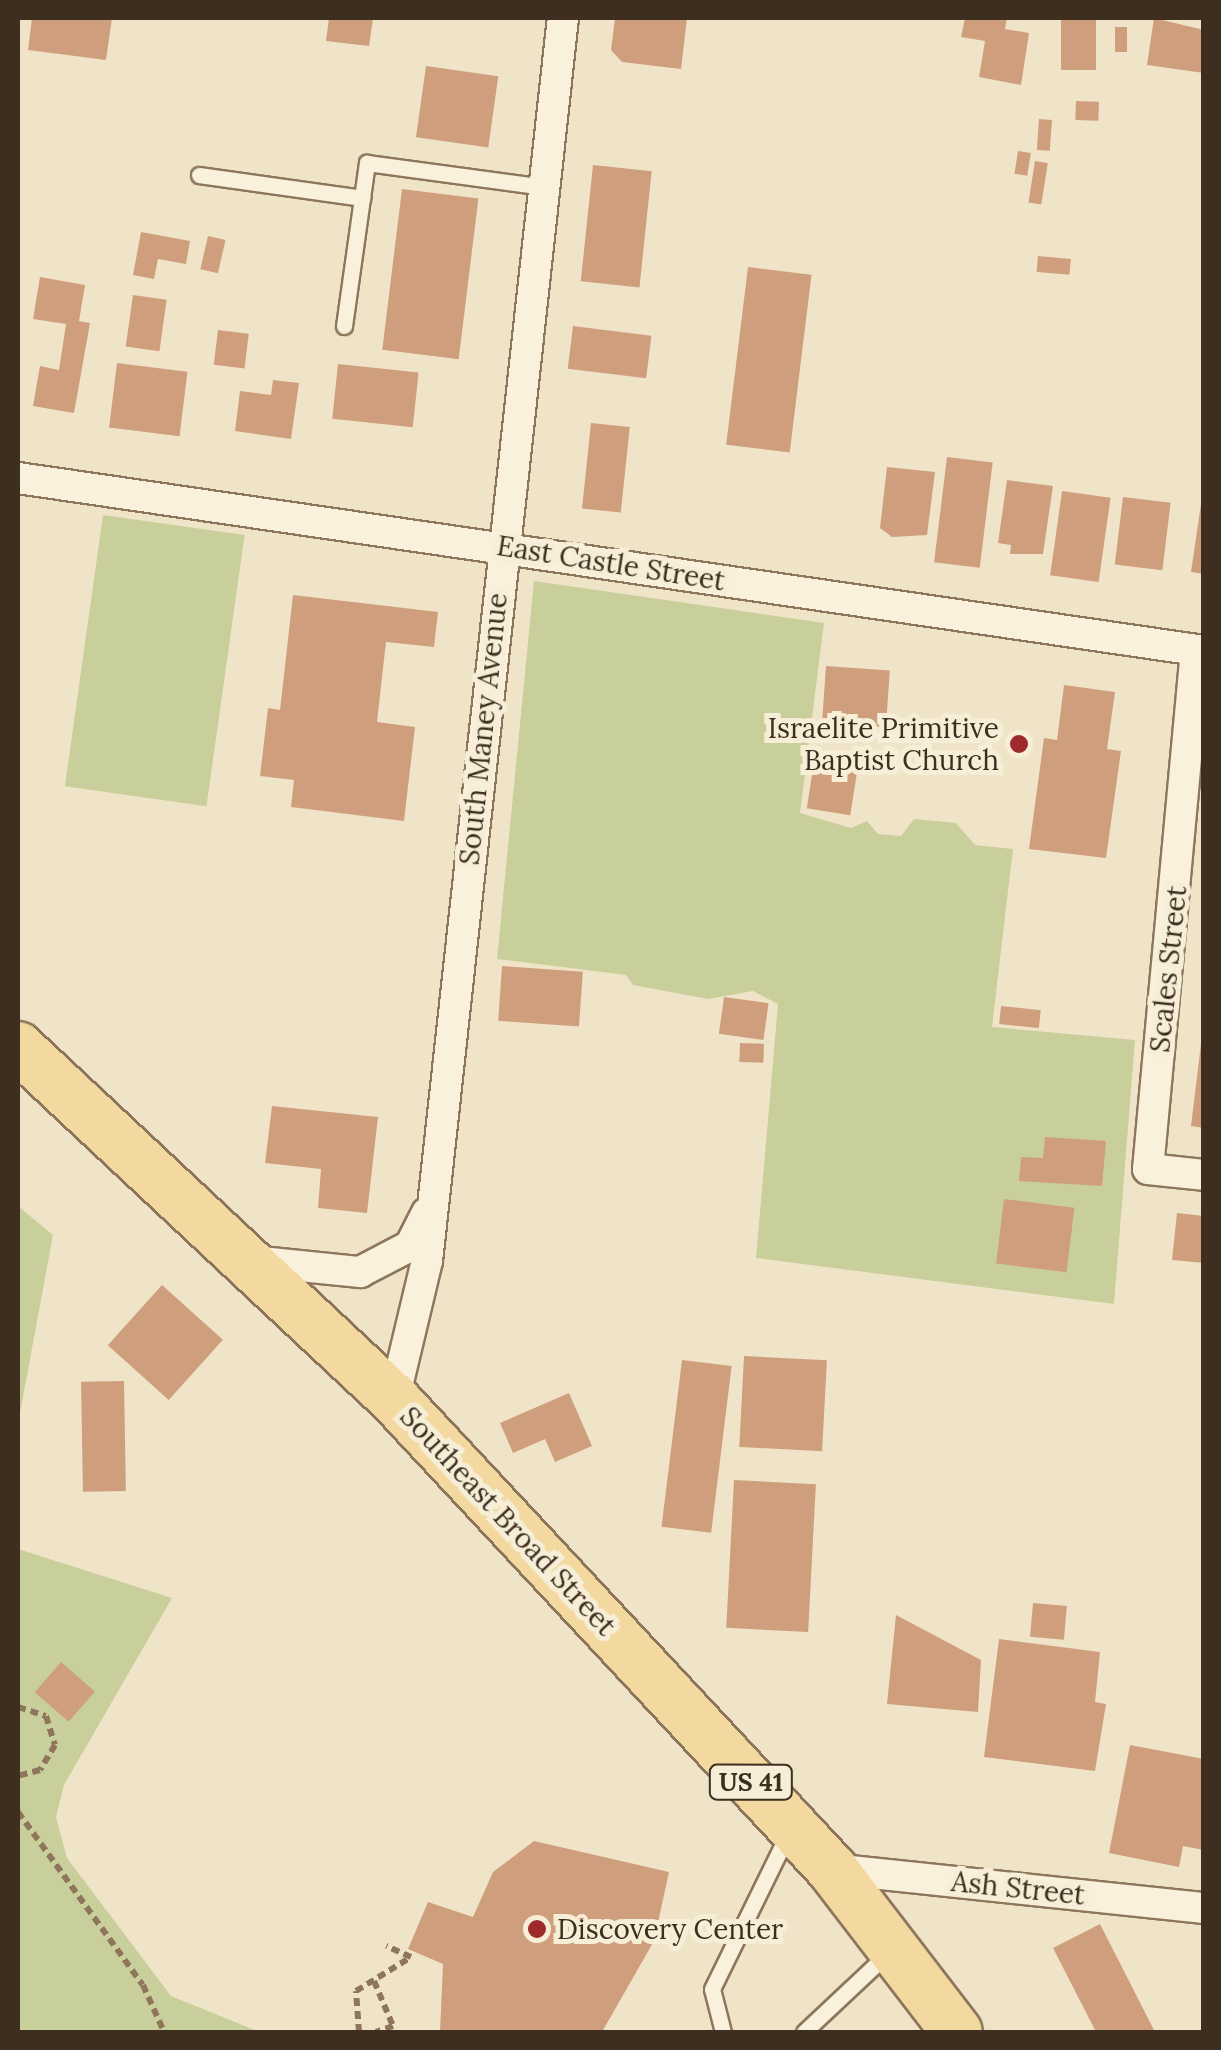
<!DOCTYPE html>
<html>
<head>
<meta charset="utf-8">
<style>
  body { margin:0 }
  #map { position:relative; width:1221px; height:2050px; overflow:hidden; background:#f0e4c8; font-family:Lora,serif }
  div>[style] { position:absolute }
  [style*='--x'] { left:calc(var(--x)*1px); top:calc(var(--y)*1px); width:calc(var(--w)*1px); rotate:calc(var(--a)*1deg) }
  .green>* { inset:0; background:#c9cf9b; transform-origin:0 0 }
  .building>* { inset:0; background:#cf9f7d; transform-origin:0 0 }
  .path>* { height:6px; margin-top:-3px; transform-origin:0; background:repeating-linear-gradient(90deg,#8d765c 0 8px,transparent 0 13px) }
  .roads { filter:drop-shadow(2px 0 #8d765c) drop-shadow(-2px 0 #8d765c) drop-shadow(0 2px #8d765c) drop-shadow(0 -2px #8d765c) }
  .lane>* { height:15px; margin:-7.5px; padding:0 7.5px; transform-origin:7.5px; border-radius:7.5px; background:#faf1dc }
  .street>* { height:30px; margin:-15px; padding:0 15px; transform-origin:15px; border-radius:15px; background:#faf1dc }
  .primary>* { height:50px; margin:-25px; padding:0 25px; transform-origin:25px; border-radius:25px; background:#f3d9a0 }
  .dots>* { width:28px; height:28px; translate:-50% -50%; box-sizing:border-box; border:5px solid #f7eed8; border-radius:50% }
  span { translate:-50% -50%; white-space:nowrap; text-align:center; line-height:1.15; -webkit-text-stroke:10px #f7eed8; paint-order:stroke }
  .shield-label span { padding:2px 8px; background:#f7eed8; border:2px solid; border-radius:8px; -webkit-text-stroke-width:0 }
  .shield-label { font-size:25px; color:#3d2e20; font-weight:700 }
  .street-label { font-size:28px; color:#3d2e20 }
  .poi-label { font-size:28px; color:#3d2e20 }
  .right { translate:-100% -50%; text-align:right }
  .left { translate:0 -50%; text-align:left }
  .frame { position:absolute; inset:0; border:20px solid #3d2e20; pointer-events:none }
</style>
</head>
<body>
<div id="map">
  <div class="green">
    <i style="left:103px;top:515px;width:143px;height:274px;rotate:8deg"></i>
    <i style="clip-path:polygon(534px 581px,824px 623px,800px 813px,851px 828px,867px 821px,878px 834px,901px 836px,914px 819px,956px 823px,975px 845px,1013px 849px,992px 1027px,1135px 1040px,1114px 1304px,756px 1258px,778px 1004px,753px 991px,708px 999px,633px 985px,626px 975px,497px 959px)"></i>
    <i style="clip-path:polygon(18px 1206px,53px 1235px,18px 1424px)"></i>
    <i style="clip-path:polygon(18px 1549px,172px 1598px,64px 1785px,56px 1817px,67px 1858px,171px 1996px,260px 2032px,18px 2032px)"></i>
  </div>
  <div class="building">
    <i style="clip-path:polygon(32px 18px,112px 18px,106px 60px,28px 50px)"></i>
    <i style="clip-path:polygon(329px 18px,373px 18px,369px 46px,326px 41px)"></i>
    <i style="clip-path:polygon(615px 18px,687px 18px,681px 69px,622px 62px,611px 50px)"></i>
    <i style="clip-path:polygon(965px 18px,1007px 18px,1005px 29px,1029px 33px,1021px 85px,979px 77px,985px 41px,961px 37px)"></i>
    <i style="left:1061px;top:18px;width:35px;height:52px"></i>
    <i style="clip-path:polygon(1154px 18px,1204px 30px,1204px 73px,1147px 65px)"></i>
    <i style="left:1115px;top:27px;width:12px;height:25px"></i>
    <i style="left:426px;top:66px;width:73px;height:72px;rotate:8deg"></i>
    <i style="left:1076px;top:101px;width:23px;height:19px;rotate:2deg"></i>
    <i style="left:1039px;top:119px;width:13px;height:31px;rotate:4deg"></i>
    <i style="left:1018px;top:151px;width:13px;height:23px;rotate:9deg"></i>
    <i style="left:1035px;top:161px;width:13px;height:42px;rotate:9deg"></i>
    <i style="left:593px;top:165px;width:59px;height:117px;rotate:6deg"></i>
    <i style="left:402px;top:189px;width:77px;height:162px;rotate:7deg"></i>
    <i style="clip-path:polygon(141px 232px,190px 241px,186px 264px,158px 259px,154px 279px,133px 275px)"></i>
    <i style="left:208px;top:236px;width:18px;height:34px;rotate:13deg"></i>
    <i style="left:1038px;top:256px;width:33px;height:16px;rotate:5deg"></i>
    <i style="left:748px;top:267px;width:64px;height:179px;rotate:7deg"></i>
    <i style="clip-path:polygon(40px 277px,85px 285px,79px 321px,90px 323px,74px 413px,33px 406px,40px 366px,59px 370px,66px 324px,33px 319px)"></i>
    <i style="left:133px;top:295px;width:34px;height:52px;rotate:8deg"></i>
    <i style="left:573px;top:326px;width:79px;height:43px;rotate:7deg"></i>
    <i style="left:218px;top:330px;width:31px;height:35px;rotate:7deg"></i>
    <i style="left:117px;top:363px;width:71px;height:65px;rotate:7deg"></i>
    <i style="left:338px;top:364px;width:81px;height:55px;rotate:6deg"></i>
    <i style="clip-path:polygon(273px 380px,299px 383px,291px 439px,235px 431px,240px 391px,271px 395px)"></i>
    <i style="left:591px;top:423px;width:39px;height:86px;rotate:6deg"></i>
    <i style="left:947px;top:457px;width:46px;height:106px;rotate:7deg"></i>
    <i style="clip-path:polygon(887px 467px,935px 472px,927px 535px,892px 537px,880px 528px)"></i>
    <i style="clip-path:polygon(1007px 480px,1053px 486px,1043px 554px,1010px 554px,1011px 545px,998px 543px)"></i>
    <i style="left:1062px;top:491px;width:49px;height:85px;rotate:8deg"></i>
    <i style="left:1123px;top:497px;width:48px;height:68px;rotate:7deg"></i>
    <i style="clip-path:polygon(1201px 504px,1204px 504px,1204px 574px,1191px 572px)"></i>
    <i style="clip-path:polygon(293px 595px,438px 612px,434px 647px,386px 642px,377px 722px,415px 727px,404px 821px,291px 807px,294px 780px,260px 776px,268px 708px,280px 710px)"></i>
    <i style="left:826px;top:666px;width:64px;height:57px;rotate:4deg"></i>
    <i style="clip-path:polygon(1064px 685px,1115px 692px,1107px 749px,1121px 751px,1106px 858px,1029px 849px,1044px 738px,1057px 740px)"></i>
    <i style="left:816px;top:750px;width:44px;height:59px;rotate:9deg"></i>
    <i style="left:502px;top:966px;width:81px;height:55px;rotate:4deg"></i>
    <i style="left:724px;top:997px;width:45px;height:37px;rotate:8deg"></i>
    <i style="left:1001px;top:1006px;width:40px;height:18px;rotate:6deg"></i>
    <i style="left:740px;top:1043px;width:24px;height:19px;rotate:2deg"></i>
    <i style="clip-path:polygon(1201px 1044px,1204px 1044px,1204px 1128px,1191px 1126px)"></i>
    <i style="clip-path:polygon(272px 1106px,378px 1117px,367px 1213px,318px 1208px,321px 1169px,265px 1163px)"></i>
    <i style="clip-path:polygon(1045px 1137px,1106px 1141px,1102px 1186px,1019px 1181px,1021px 1157px,1043px 1158px)"></i>
    <i style="left:1004px;top:1199px;width:71px;height:65px;rotate:7deg"></i>
    <i style="clip-path:polygon(1177px 1213px,1204px 1216px,1204px 1263px,1172px 1260px)"></i>
    <i style="left:162px;top:1285px;width:82px;height:81px;rotate:42deg"></i>
    <i style="left:744px;top:1356px;width:83px;height:91px;rotate:3deg"></i>
    <i style="left:682px;top:1360px;width:50px;height:168px;rotate:7deg"></i>
    <i style="left:124px;top:1381px;width:110px;height:43px;rotate:89deg"></i>
    <i style="clip-path:polygon(569px 1393px,592px 1446px,555px 1462px,545px 1439px,513px 1453px,500px 1423px)"></i>
    <i style="left:734px;top:1480px;width:82px;height:148px;rotate:3deg"></i>
    <i style="left:1033px;top:1603px;width:34px;height:34px;rotate:5deg"></i>
    <i style="clip-path:polygon(896px 1615px,981px 1660px,978px 1712px,887px 1704px)"></i>
    <i style="clip-path:polygon(999px 1639px,1100px 1652px,1095px 1702px,1106px 1704px,1095px 1771px,984px 1757px)"></i>
    <i style="left:61px;top:1662px;width:45px;height:40px;rotate:41deg"></i>
    <i style="clip-path:polygon(1130px 1745px,1204px 1759px,1204px 1850px,1183px 1846px,1179px 1867px,1109px 1853px)"></i>
    <i style="clip-path:polygon(534px 1841px,669px 1872px,654px 1941px,602px 2032px,440px 2032px,443px 1964px,408px 1949px,428px 1902px,473px 1917px,493px 1872px)"></i>
    <i style="clip-path:polygon(1100px 1924px,1155px 2032px,1096px 2032px,1053px 1948px)"></i>
  </div>
  <div class="path">
    <i style="--x:18;--y:1707;--w:29;--a:18"></i>
    <i style="--x:46;--y:1716;--w:30;--a:73"></i>
    <i style="--x:55;--y:1745;--w:29;--a:121"></i>
    <i style="--x:40;--y:1770;--w:23;--a:165"></i>
    <i style="--x:18;--y:1812;--w:213;--a:54.2"></i>
    <i style="--x:143;--y:1985;--w:51;--a:65.9"></i>
    <i style="--x:374;--y:1981;--w:49;--a:67.1"></i>
    <i style="--x:393;--y:2026;--w:18;--a:161"></i>
    <i style="--x:359;--y:2032;--w:41;--a:-94.2"></i>
    <i style="--x:356;--y:1991;--w:65;--a:-31.7"></i>
    <i style="--x:411;--y:1957;--w:27;--a:-156"></i>
  </div>
  <div class="roads">
    <div class="lane">
      <i style="--x:199;--y:175;--w:165;--a:8"></i>
      <i style="--x:344;--y:326;--w:165;--a:-82"></i>
      <i style="--x:367;--y:163;--w:179;--a:7.7"></i>
      <i style="--x:723;--y:2032;--w:44;--a:-104.3"></i>
      <i style="--x:712;--y:1989;--w:173;--a:-63.9"></i>
      <i style="--x:804;--y:2032;--w:115;--a:-43.2"></i>
    </div>
    <div class="street">
      <i style="--x:18;--y:478;--w:1199;--a:8.3"></i>
      <i style="--x:1196;--y:650;--w:521;--a:95.28"></i>
      <i style="--x:1148;--y:1169;--w:56;--a:6.1"></i>
      <i style="--x:251;--y:1261;--w:110;--a:5.8"></i>
      <i style="--x:360;--y:1272;--w:56;--a:-27.5"></i>
      <i style="--x:410;--y:1246;--w:37;--a:-63"></i>
      <i style="--x:394;--y:1399;--w:142;--a:-76.6"></i>
      <i style="--x:427;--y:1261;--w:1250;--a:-83.76"></i>
      <i style="--x:832;--y:1869;--w:374;--a:6"></i>
    </div>
    <div class="primary">
      <i style="--x:18;--y:1047;--w:515;--a:43.11"></i>
      <i style="--x:394;--y:1399;--w:642;--a:47.02"></i>
      <i style="--x:832;--y:1869;--w:205;--a:52.5"></i>
    </div>
  </div>
  <div class="dots">
    <i style="left:1019px;top:744px;background:#9e2a2b"></i>
    <i style="left:537px;top:1929px;background:#9e2a2b"></i>
  </div>
  <div class="shield-label">
    <span style="left:751px;top:1782px">US 41</span>
  </div>
  <div class="street-label">
    <span style="left:611px;top:563px;rotate:9deg">East Castle Street</span>
    <span style="left:483px;top:729px;rotate:-84deg">South Maney Avenue</span>
    <span style="left:1168px;top:969px;rotate:-84deg">Scales Street</span>
    <span style="left:508px;top:1521px;rotate:47deg">Southeast Broad Street</span>
    <span style="left:1018px;top:1888px;rotate:6deg">Ash Street</span>
  </div>
  <div class="poi-label">
    <span class="right" style="left:999px;top:744px">Israelite Primitive<br>Baptist Church</span>
    <span class="left" style="left:557px;top:1929px">Discovery Center</span>
  </div>
  <div class="frame"></div>
</div>
</body>
</html>
